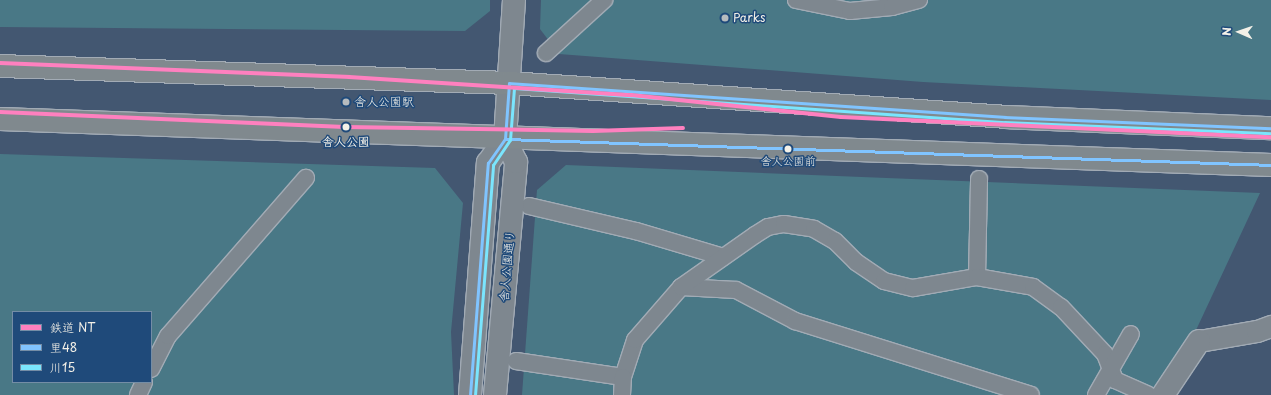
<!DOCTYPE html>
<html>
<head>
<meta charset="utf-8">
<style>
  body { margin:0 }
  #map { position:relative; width:1271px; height:395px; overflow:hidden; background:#435771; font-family:"Playpen Sans","Klee One",sans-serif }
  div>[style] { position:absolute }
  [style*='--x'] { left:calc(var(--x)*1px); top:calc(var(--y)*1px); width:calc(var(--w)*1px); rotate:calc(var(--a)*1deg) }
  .green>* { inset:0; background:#497886 }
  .roads { filter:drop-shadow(1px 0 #a2abb5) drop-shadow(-1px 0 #a2abb5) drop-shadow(0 1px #a2abb5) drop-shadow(0 -1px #a2abb5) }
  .pedestrian>* { height:16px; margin:-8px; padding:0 8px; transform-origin:8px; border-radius:8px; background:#7e878f }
  .minor>* { height:21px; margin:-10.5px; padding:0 10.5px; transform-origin:10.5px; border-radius:10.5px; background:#7e878f }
  .tertiary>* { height:22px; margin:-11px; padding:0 11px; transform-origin:11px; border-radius:11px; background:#7e878f }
  .primary>* { height:22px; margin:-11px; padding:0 11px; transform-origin:11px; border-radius:11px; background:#80898e }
  .bus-1>* { height:3px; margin:-1.5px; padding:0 1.5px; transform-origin:1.5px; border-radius:1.5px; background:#80c4ff }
  .bus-2>* { height:3px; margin:-1.5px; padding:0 1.5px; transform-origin:1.5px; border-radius:1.5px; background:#7ae5fd }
  .rail-1>* { height:4px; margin:-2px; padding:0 2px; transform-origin:2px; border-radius:2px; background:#ff80bf }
  .dots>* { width:11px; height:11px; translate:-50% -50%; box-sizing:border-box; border:2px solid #1f4a7a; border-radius:50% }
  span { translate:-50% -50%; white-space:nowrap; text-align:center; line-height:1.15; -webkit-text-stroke:3px #1f4a7a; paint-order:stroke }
  .bus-label { font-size:11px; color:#f4f1e8 }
  .poi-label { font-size:12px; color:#f4f1e8 }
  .left { translate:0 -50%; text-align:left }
  .stop-label { font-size:12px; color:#f4f1e8; font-weight:700 }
  .street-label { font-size:12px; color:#f4f1e8 }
  .legend { position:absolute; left:12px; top:311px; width:140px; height:72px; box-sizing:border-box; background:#1f4a7a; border:1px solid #748da6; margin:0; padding:5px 7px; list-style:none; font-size:12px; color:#f4f1e8 }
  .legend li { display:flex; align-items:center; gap:8px; height:20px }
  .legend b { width:20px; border:1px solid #748da6 }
  .north { position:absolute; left:1219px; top:12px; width:40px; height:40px; -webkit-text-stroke:3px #1f4a7a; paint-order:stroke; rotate:272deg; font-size:11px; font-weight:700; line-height:16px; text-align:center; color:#f4f1e8 }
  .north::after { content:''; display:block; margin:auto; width:14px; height:18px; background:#f4f1e8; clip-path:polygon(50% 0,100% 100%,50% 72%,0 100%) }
</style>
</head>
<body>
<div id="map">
  <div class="green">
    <i style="clip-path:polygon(0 0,490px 0,490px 11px,465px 31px,0 27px)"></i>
    <i style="clip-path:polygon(541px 0,1271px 0,1271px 100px,923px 82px,559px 54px,540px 29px)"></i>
    <i style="clip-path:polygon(evenodd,0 154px,435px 168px,463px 203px,451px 332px,454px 395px,0 395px,0 154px,13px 312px,151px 312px,151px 382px,13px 382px,13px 312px)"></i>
    <i style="clip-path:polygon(566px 165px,1260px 193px,1197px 328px,1149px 395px,522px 395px,537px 190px)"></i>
  </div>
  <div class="roads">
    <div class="pedestrian">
      <i style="--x:796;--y:0;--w:55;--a:11.5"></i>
      <i style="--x:850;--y:11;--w:42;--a:-5.4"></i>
      <i style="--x:892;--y:7;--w:28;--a:-15"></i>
      <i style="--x:546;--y:53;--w:79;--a:-42.4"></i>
      <i style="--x:529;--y:206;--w:110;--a:13.2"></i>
      <i style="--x:636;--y:231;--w:91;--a:16.6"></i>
      <i style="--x:977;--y:277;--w:98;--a:-88.8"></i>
      <i style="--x:681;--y:287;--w:55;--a:3.1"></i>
      <i style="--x:736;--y:290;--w:67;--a:27.7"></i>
      <i style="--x:795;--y:321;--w:247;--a:17.4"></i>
      <i style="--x:516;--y:361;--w:108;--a:8.5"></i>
      <i style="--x:623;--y:377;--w:39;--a:-72"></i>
      <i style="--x:635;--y:340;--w:70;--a:-49"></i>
      <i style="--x:681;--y:287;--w:90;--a:-35.1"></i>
      <i style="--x:755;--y:235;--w:15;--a:-32"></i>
      <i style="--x:768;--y:227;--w:16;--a:-11"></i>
      <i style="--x:784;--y:224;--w:30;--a:9"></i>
      <i style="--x:814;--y:229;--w:24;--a:30"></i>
      <i style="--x:835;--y:241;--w:30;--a:45"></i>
      <i style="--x:856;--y:262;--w:34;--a:34"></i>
      <i style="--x:884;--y:281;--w:30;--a:14"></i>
      <i style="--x:913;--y:288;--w:65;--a:-9.8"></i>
      <i style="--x:977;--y:277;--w:57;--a:10.1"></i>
      <i style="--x:1033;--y:287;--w:34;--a:36"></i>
      <i style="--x:1061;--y:307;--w:64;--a:46.9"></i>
      <i style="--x:1105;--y:354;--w:28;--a:69"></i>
      <i style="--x:1115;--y:380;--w:36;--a:24"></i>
      <i style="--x:151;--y:369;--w:37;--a:-63"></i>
      <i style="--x:168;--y:336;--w:210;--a:-48.9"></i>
      <i style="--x:138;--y:395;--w:14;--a:-65"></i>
      <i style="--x:622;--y:395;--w:18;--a:-87"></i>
      <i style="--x:1096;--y:395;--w:70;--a:-60.2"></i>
    </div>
    <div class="minor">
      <i style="--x:1199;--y:341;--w:59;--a:-9.8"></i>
      <i style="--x:1257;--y:331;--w:15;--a:-20"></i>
    </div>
    <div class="tertiary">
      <i style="--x:470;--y:395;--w:233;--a:-85.6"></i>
      <i style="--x:488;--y:163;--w:29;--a:-55"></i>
      <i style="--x:505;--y:139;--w:139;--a:-86.3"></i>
      <i style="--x:495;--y:395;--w:234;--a:-84.8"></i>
      <i style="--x:516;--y:162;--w:25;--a:-116"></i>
      <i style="--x:1163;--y:395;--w:65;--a:-56.3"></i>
    </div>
    <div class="primary">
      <i style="--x:0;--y:66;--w:509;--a:1.91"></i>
      <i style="--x:509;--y:83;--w:497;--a:3.9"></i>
      <i style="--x:1005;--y:117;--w:266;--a:2.4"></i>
      <i style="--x:0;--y:119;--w:1272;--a:2.07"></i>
    </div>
  </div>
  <div class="bus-1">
    <i style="--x:505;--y:139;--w:766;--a:1.94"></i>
    <i style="--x:470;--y:395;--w:233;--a:-85.6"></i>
    <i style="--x:488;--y:163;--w:29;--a:-55"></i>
    <i style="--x:505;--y:139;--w:56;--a:-85.9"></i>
    <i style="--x:509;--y:83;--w:497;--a:3.9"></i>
    <i style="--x:1005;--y:117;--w:266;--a:2.4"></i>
  </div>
  <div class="bus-2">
    <i style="--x:475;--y:395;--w:231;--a:-85.5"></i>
    <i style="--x:493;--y:165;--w:30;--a:-56"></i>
    <i style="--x:510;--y:140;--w:52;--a:-85.6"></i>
    <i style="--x:514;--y:88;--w:492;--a:4"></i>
    <i style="--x:1005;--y:122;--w:266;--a:2.4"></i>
  </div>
  <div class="rail-1">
    <i style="--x:0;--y:63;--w:349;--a:2.3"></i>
    <i style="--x:349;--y:77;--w:283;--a:3.7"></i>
    <i style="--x:631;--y:95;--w:211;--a:6"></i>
    <i style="--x:841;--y:117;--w:430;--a:2.7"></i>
    <i style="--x:0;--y:112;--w:345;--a:2.5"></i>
    <i style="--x:345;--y:127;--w:248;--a:0.9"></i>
    <i style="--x:593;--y:131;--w:90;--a:-1.9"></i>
  </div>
  <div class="dots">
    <i style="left:725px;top:18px;background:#b6bbbe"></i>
    <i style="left:346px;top:102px;background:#b6bbbe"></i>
    <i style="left:346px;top:127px;background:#f4f1e8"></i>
    <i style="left:788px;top:149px;background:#f4f1e8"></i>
  </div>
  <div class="bus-label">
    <span style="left:788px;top:161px">舎人公園前</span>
  </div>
  <div class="poi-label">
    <span class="left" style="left:733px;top:18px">Parks</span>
    <span class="left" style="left:354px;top:102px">舎人公園駅</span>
  </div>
  <div class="stop-label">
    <span style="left:346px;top:142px">舎人公園</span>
  </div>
  <div class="street-label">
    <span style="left:507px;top:266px;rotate:-85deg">舎人公園通り</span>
  </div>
  <ul class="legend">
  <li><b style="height:5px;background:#ff80bf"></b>鉄道 NT</li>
  <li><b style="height:5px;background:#80c4ff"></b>里48</li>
  <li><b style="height:5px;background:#7ae5fd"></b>川15</li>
  </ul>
  <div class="north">N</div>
</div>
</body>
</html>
